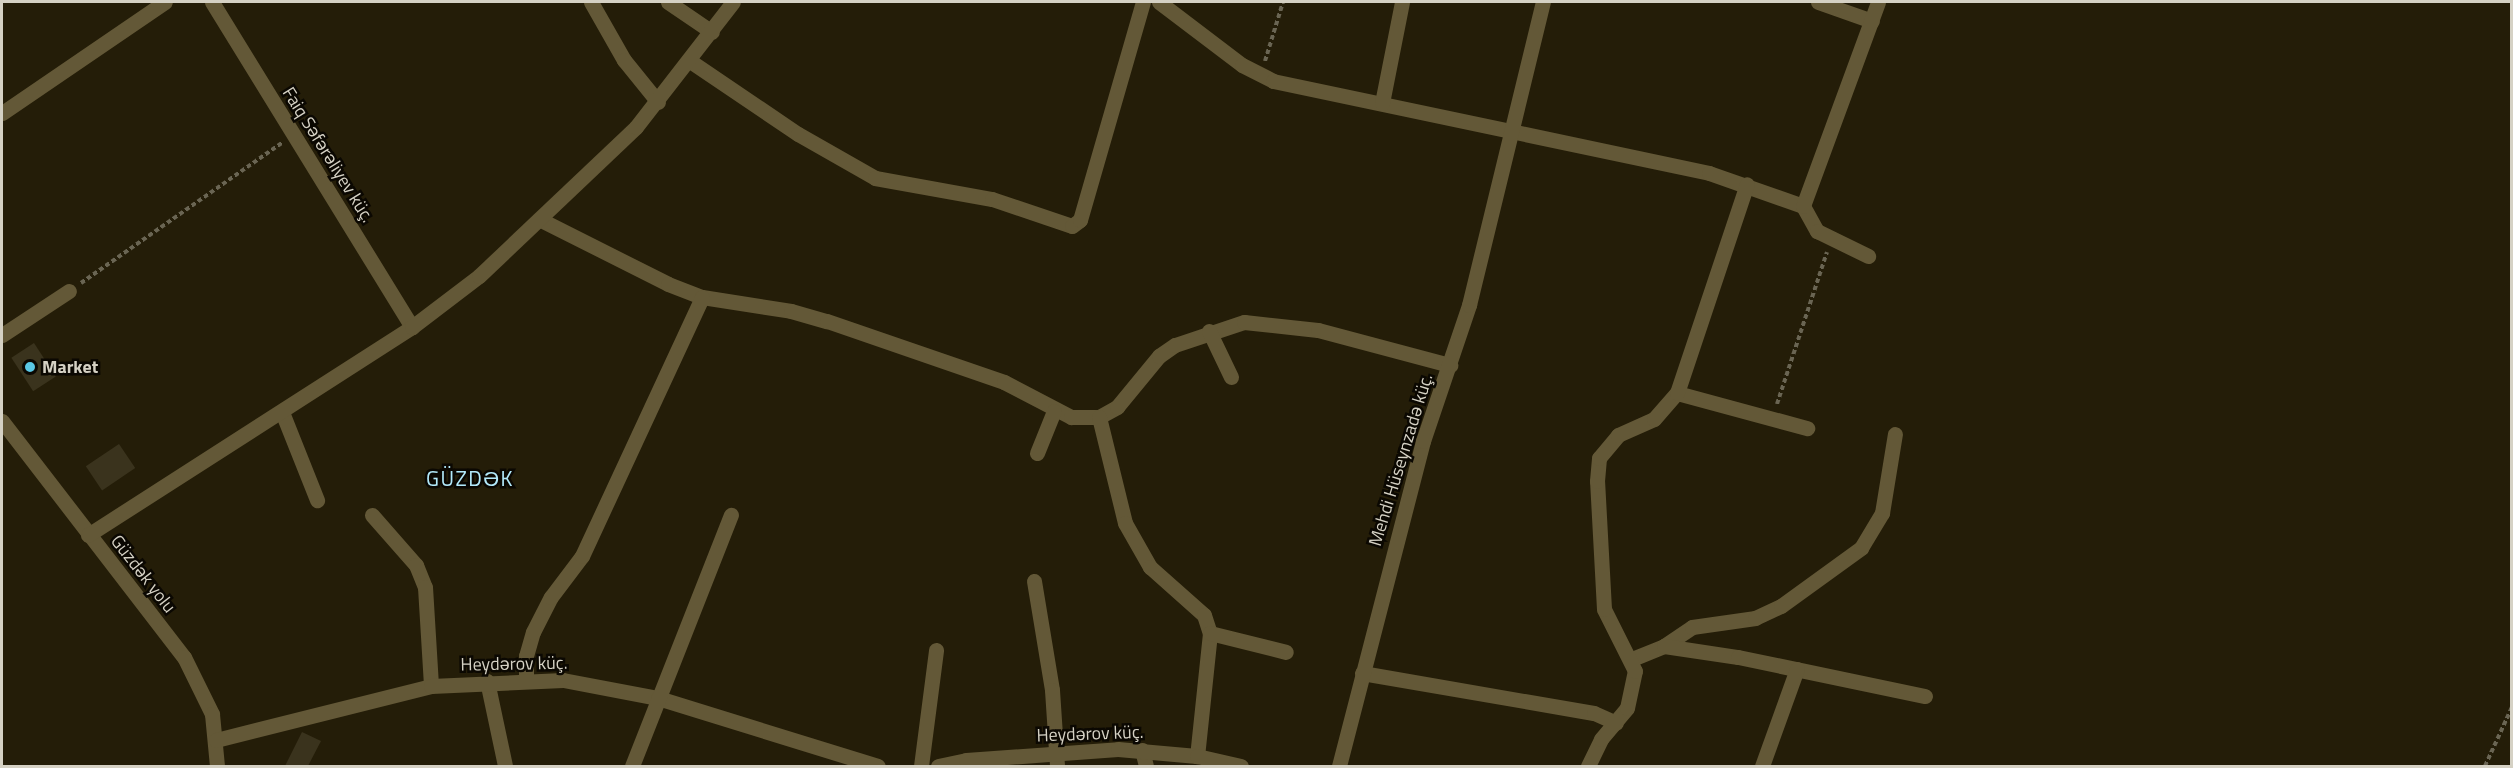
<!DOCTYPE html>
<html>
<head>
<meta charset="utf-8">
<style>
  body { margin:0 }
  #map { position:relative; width:2513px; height:768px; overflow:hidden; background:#241d08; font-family:"Titillium Web",sans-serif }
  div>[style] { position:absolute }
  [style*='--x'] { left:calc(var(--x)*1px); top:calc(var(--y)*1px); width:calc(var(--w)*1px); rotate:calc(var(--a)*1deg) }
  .building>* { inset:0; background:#3a331d; transform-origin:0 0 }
  .path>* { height:4px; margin-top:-2px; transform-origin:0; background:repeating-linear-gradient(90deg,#6a6553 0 4.5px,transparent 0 7.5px) }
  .minor>* { height:15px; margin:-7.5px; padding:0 7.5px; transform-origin:7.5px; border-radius:7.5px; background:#635837 }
  .dots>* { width:16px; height:16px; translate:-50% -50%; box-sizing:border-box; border:3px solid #0b0802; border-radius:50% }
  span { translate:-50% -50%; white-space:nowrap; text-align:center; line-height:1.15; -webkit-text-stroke:5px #0b0802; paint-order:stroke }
  .street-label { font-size:18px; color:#d5d1c4 }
  .poi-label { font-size:18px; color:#d5d1c4; font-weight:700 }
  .left { translate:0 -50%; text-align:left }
  .quarter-label { font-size:21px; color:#b3eafb; letter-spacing:1.5px }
  .frame { position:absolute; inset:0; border:3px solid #d5d1c4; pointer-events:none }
</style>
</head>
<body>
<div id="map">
  <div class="building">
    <i style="left:34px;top:343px;width:40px;height:27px;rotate:57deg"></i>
    <i style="left:119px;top:444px;width:29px;height:40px;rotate:56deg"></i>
    <i style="clip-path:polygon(302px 732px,321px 741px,308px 766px,285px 766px)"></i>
  </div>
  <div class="path">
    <i style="--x:1265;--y:61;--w:62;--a:-73"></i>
    <i style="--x:81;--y:283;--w:245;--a:-34.9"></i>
    <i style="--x:1777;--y:404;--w:160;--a:-71.8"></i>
    <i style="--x:2485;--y:766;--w:65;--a:-65.4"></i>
  </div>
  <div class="minor">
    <i style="--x:212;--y:2;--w:382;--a:58.4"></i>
    <i style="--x:591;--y:2;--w:67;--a:60.4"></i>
    <i style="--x:624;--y:60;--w:54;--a:51"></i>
    <i style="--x:668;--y:2;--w:53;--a:34.3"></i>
    <i style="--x:1159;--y:2;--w:104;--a:37.2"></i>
    <i style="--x:1242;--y:65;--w:35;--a:27"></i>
    <i style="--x:1273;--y:81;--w:446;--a:11.9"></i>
    <i style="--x:1709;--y:173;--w:100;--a:19.3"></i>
    <i style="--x:1803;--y:206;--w:29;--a:61"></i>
    <i style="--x:1817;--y:231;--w:57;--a:26.1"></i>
    <i style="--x:1818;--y:2;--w:57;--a:19.4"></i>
    <i style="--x:690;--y:61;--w:130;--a:34.1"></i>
    <i style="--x:798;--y:134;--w:89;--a:29.7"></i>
    <i style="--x:875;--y:178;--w:119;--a:10.2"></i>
    <i style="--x:992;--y:199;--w:84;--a:18.6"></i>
    <i style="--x:1072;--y:226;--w:10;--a:-37"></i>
    <i style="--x:1080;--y:220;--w:227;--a:-73.9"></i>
    <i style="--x:1382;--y:103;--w:103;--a:-78.8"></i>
    <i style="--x:2;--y:113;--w:197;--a:-34.3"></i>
    <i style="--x:1803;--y:206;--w:217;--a:-69.8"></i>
    <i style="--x:541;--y:220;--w:142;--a:26.7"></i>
    <i style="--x:668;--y:284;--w:36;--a:21"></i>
    <i style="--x:702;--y:297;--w:90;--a:8.9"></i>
    <i style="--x:791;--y:311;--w:37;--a:16"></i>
    <i style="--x:827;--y:321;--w:187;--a:19"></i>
    <i style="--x:1004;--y:382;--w:76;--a:27.6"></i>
    <i style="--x:1071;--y:417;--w:28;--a:0"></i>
    <i style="--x:1099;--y:417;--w:21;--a:-29"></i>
    <i style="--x:1117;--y:407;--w:66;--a:-50.5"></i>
    <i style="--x:1159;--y:356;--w:19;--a:-35"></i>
    <i style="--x:1175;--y:345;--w:73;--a:-18.4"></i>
    <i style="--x:1244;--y:322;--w:74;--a:6.2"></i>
    <i style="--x:1318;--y:330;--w:137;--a:14.9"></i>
    <i style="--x:1209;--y:331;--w:51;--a:64.4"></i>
    <i style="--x:2;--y:335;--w:80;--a:-33.3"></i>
    <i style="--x:1677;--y:393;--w:135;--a:15.1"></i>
    <i style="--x:282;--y:412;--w:95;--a:68.3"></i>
    <i style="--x:1099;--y:417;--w:109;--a:76.2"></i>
    <i style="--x:1125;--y:523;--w:51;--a:60.4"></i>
    <i style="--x:1150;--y:567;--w:72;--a:41.6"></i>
    <i style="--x:1204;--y:615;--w:19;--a:72"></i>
    <i style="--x:1210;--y:633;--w:124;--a:96"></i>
    <i style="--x:2;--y:421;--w:298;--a:52.4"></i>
    <i style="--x:184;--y:657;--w:64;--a:63.8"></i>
    <i style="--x:212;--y:714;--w:52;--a:84.5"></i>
    <i style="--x:1037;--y:453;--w:45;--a:-68"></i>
    <i style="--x:372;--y:515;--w:67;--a:48.7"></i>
    <i style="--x:416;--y:565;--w:24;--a:68"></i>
    <i style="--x:425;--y:587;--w:99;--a:86.5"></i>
    <i style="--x:88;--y:535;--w:385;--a:-32.7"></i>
    <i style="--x:412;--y:327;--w:84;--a:-37.3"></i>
    <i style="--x:479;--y:276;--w:216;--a:-43.5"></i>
    <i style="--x:636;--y:127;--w:158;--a:-52.2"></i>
    <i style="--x:1034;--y:581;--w:110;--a:80.6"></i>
    <i style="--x:1052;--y:690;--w:76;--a:86.2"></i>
    <i style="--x:1210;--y:633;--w:78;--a:14"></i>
    <i style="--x:1664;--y:646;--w:34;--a:-34"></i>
    <i style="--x:1692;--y:627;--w:64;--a:-8.1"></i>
    <i style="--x:1755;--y:618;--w:29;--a:-25"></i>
    <i style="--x:1781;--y:606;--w:99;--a:-35.9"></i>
    <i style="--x:1861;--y:548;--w:41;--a:-59"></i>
    <i style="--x:1882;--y:513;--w:80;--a:-80.7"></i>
    <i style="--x:1632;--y:659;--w:35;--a:-22"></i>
    <i style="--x:1664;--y:646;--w:75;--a:8.5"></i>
    <i style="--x:1738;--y:657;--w:191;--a:11.8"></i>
    <i style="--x:1362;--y:673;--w:235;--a:9.8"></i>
    <i style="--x:1594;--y:713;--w:24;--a:24"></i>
    <i style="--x:526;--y:680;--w:24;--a:-90"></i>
    <i style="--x:526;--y:656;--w:25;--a:-74"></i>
    <i style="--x:533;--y:632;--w:39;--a:-63"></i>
    <i style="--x:551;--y:597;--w:51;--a:-52.9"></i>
    <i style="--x:582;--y:556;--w:285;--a:-65.1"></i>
    <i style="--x:487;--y:681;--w:87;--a:78"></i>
    <i style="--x:216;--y:740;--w:222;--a:-14.1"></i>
    <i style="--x:431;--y:686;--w:132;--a:-2.6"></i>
    <i style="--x:563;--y:680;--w:97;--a:10.7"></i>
    <i style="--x:658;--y:698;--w:230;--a:17.2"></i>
    <i style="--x:1142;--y:750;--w:16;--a:76"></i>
    <i style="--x:632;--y:766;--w:270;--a:-68.5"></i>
    <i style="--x:921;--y:766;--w:117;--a:-82.6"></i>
    <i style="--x:938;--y:766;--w:29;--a:-12"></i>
    <i style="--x:966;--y:760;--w:152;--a:-4.1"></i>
    <i style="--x:1118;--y:749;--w:79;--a:5.1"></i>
    <i style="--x:1197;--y:756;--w:45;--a:12.8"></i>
    <i style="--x:1339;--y:766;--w:336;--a:-75.5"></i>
    <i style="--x:1423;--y:441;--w:144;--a:-71.3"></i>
    <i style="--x:1469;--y:305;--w:312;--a:-76.3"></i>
    <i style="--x:1588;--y:766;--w:30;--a:-64"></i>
    <i style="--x:1601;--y:739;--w:40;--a:-50"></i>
    <i style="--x:1627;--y:708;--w:38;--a:-78"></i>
    <i style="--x:1635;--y:671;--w:69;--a:-116.6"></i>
    <i style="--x:1604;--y:609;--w:128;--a:-93.1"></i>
    <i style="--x:1597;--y:481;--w:23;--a:-85"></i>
    <i style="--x:1599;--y:458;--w:30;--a:-50"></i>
    <i style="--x:1618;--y:435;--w:39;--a:-24"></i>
    <i style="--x:1654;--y:419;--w:35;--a:-49"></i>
    <i style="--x:1677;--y:393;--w:220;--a:-71.5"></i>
    <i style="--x:1762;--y:766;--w:103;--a:-70.2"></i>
  </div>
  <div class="dots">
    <i style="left:30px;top:367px;background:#5ac8e5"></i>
  </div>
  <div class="street-label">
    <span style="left:328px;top:155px;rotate:58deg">Faiq Səfərəliyev küç.</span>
    <span style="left:1401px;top:460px;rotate:-73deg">Mehdi Hüseynzadə küç.</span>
    <span style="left:143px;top:574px;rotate:52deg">Güzdək yolu</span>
    <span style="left:514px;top:664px;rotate:-1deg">Heydərov küç.</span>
    <span style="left:1090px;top:734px;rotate:-2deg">Heydərov küç.</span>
  </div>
  <div class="poi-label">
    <span class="left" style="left:42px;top:367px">Market</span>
  </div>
  <div class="quarter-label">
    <span style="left:470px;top:478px">GÜZDƏK</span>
  </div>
  <div class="frame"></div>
</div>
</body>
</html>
